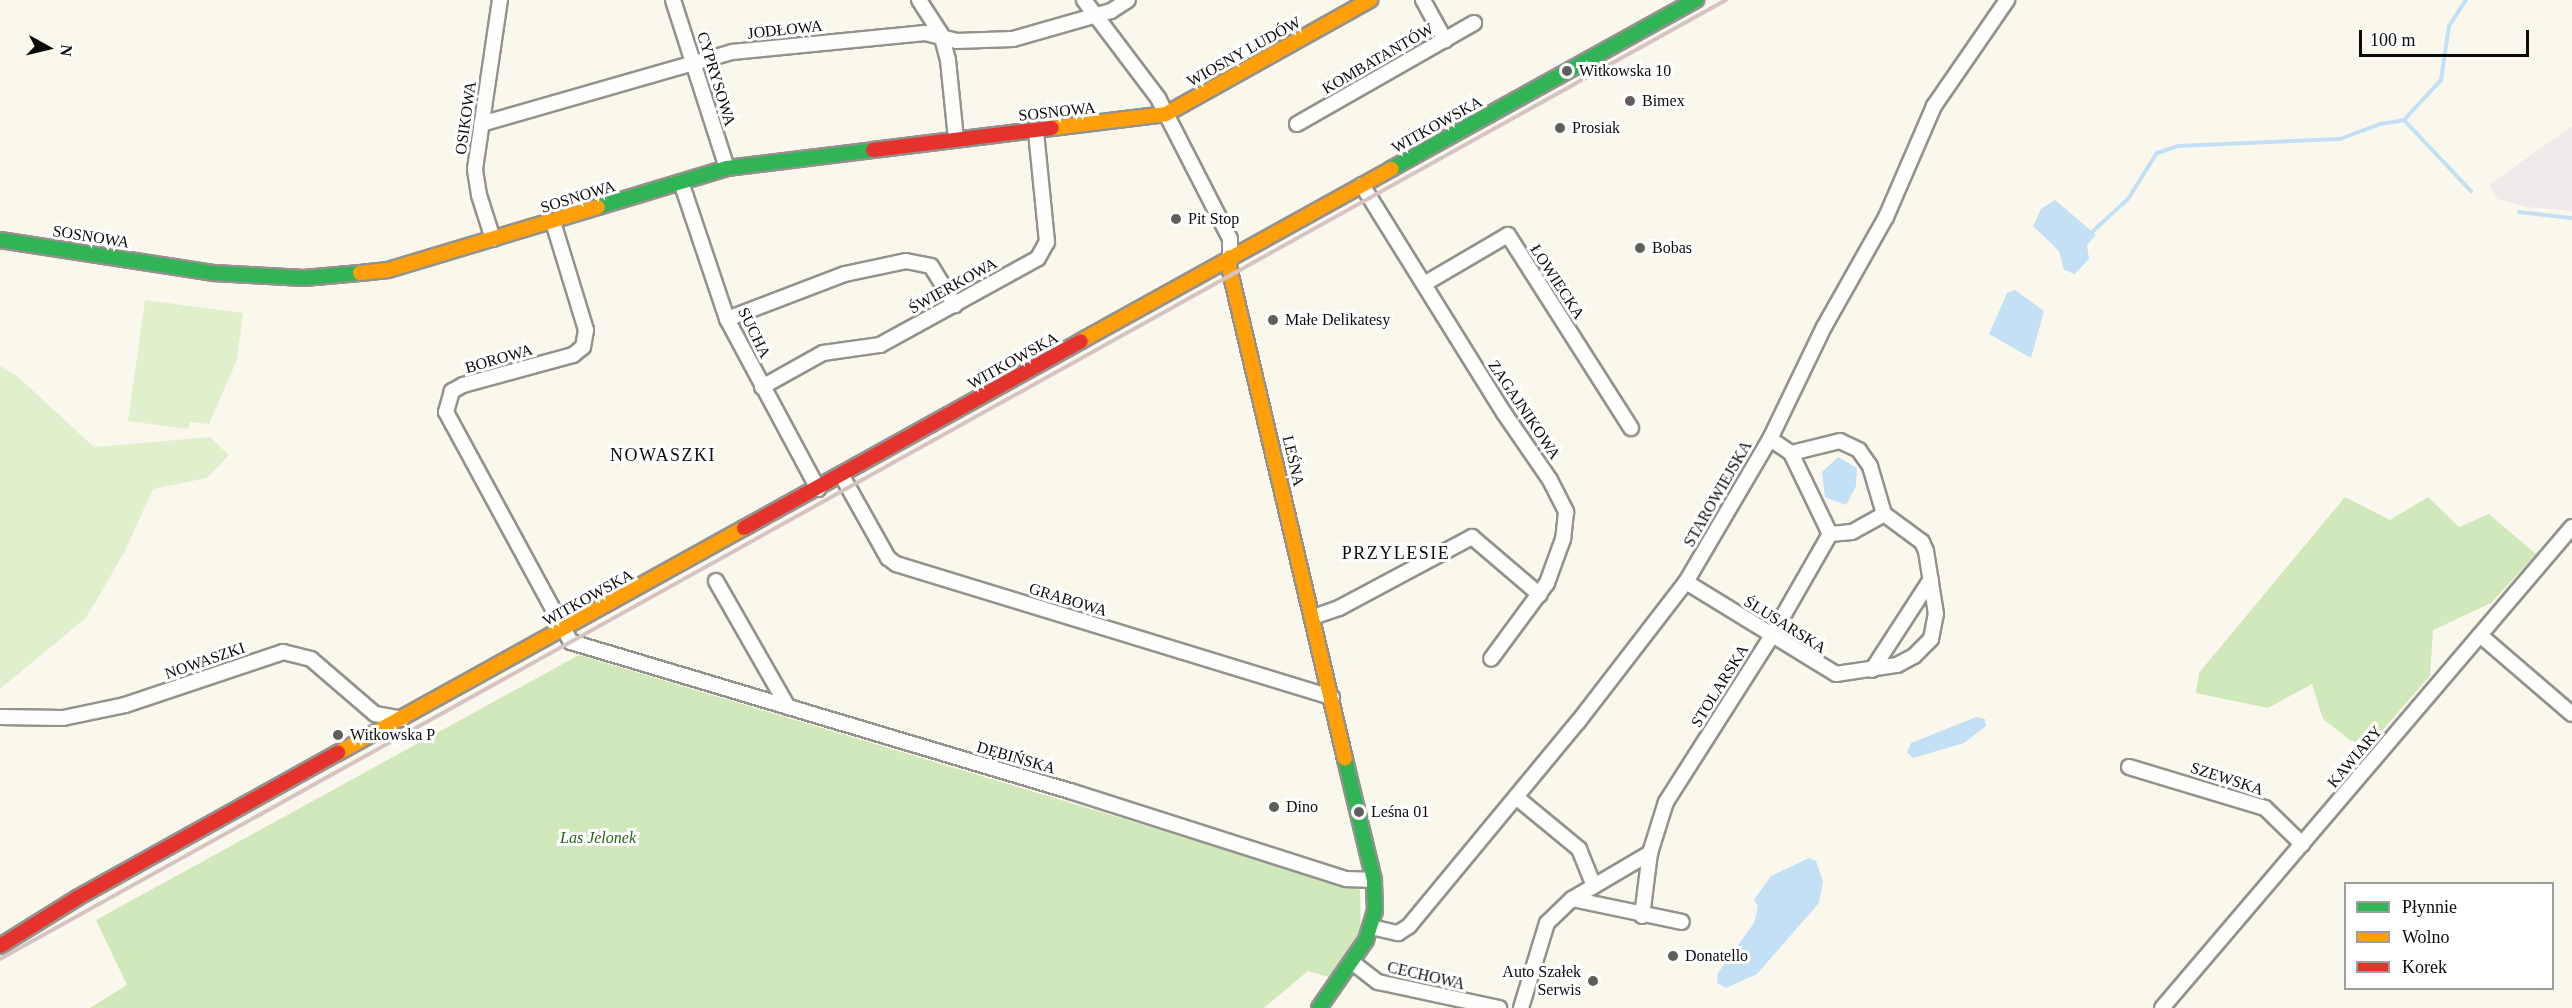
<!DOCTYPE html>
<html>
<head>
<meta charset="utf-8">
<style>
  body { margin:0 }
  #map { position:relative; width:2572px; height:1008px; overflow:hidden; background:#faf8ed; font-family:Georgia,serif }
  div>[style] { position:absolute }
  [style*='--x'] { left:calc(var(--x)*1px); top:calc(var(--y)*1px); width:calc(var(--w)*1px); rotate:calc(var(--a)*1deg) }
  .industrial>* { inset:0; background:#f1eaeb }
  .green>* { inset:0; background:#e0f0cd }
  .forest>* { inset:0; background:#d0e8ba }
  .water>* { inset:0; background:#c3e0f5 }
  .stream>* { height:4px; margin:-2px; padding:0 2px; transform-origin:2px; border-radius:2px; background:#c3e0f5 }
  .roads { filter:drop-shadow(2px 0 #93928d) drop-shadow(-2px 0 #93928d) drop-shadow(0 2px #93928d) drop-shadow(0 -2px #93928d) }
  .street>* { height:14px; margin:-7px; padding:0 7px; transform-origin:7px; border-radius:7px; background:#fefefc }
  .fast>* { height:14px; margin:-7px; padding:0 7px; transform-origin:7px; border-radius:7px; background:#30b455 }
  .slow>* { height:14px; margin:-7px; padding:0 7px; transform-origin:7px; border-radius:7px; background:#ff9f0a }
  .jam>* { height:14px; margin:-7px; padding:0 7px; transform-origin:7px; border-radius:7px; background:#e5322d }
  .rail>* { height:4px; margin:-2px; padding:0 2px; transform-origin:2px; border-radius:2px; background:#d7c4c2 }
  .dots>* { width:16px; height:16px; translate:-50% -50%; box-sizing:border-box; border:3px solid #fff; border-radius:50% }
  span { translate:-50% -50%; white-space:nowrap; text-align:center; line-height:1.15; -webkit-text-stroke:6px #fff; paint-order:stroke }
  .street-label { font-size:16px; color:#0b0b0b }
  .poi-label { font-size:16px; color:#0b0b0b }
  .left { translate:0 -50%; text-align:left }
  .right { translate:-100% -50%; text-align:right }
  .park-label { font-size:16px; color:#25631a; font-style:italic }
  .neighbourhood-label { font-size:18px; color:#0b0b0b; letter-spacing:1.5px }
  .legend { position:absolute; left:2344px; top:882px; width:210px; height:108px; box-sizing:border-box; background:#fff; border:2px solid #9d9d9d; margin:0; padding:8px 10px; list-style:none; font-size:18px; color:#0b0b0b }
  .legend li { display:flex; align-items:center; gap:12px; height:30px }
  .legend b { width:30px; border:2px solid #9d9d9d }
  .north { position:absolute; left:18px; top:18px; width:60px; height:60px; -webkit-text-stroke:4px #fff; paint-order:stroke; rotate:98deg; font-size:16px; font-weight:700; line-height:24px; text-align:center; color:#0b0b0b }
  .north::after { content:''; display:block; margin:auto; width:21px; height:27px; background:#0b0b0b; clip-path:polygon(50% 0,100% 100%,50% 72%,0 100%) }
  .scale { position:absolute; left:2359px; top:30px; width:170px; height:27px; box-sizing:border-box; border:3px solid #0b0b0b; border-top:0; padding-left:8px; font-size:18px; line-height:21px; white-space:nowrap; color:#0b0b0b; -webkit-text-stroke:4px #fff; paint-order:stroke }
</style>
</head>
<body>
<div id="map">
  <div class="industrial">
    <i style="clip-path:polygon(2572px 126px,2572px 211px,2526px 207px,2498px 199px,2489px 185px)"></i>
  </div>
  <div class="green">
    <i style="clip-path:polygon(145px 300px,243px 313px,237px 360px,209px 424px,190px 422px,188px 429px,128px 421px)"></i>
    <i style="clip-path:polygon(0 366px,16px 375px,94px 447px,210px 437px,229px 455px,207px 478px,153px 489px,125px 551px,86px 618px,0 689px)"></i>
  </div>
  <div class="forest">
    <i style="clip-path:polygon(2345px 497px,2390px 520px,2428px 497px,2459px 527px,2489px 514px,2536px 554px,2491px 603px,2433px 630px,2430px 676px,2364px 751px,2323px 719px,2312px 684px,2268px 708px,2196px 693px,2199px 673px)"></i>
    <i style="clip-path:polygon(579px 655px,1360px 890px,1361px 940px,1329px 977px,1308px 971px,1264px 1008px,90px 1008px,127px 985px,96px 920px)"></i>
  </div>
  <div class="water">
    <i style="clip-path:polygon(2055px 200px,2096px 235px,2087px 245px,2089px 259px,2075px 274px,2064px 270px,2059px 251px,2033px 226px,2041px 209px)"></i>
    <i style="clip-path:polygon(2015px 290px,2044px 311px,2031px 358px,1989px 334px,2007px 293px)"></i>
    <i style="clip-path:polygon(1838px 457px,1857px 468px,1856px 486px,1846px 505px,1825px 497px,1822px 472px)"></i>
    <i style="clip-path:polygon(1976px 717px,1985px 719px,1986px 726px,1964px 743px,1913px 758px,1907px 752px,1911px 743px)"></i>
    <i style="clip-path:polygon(1809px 858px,1816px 861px,1823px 882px,1819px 903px,1757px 974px,1726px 988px,1717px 983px,1718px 973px,1754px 923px,1758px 906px,1754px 900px,1771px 876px)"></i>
  </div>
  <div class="stream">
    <i style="--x:2404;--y:120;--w:54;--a:-47.2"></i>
    <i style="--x:2441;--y:80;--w:55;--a:-81.6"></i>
    <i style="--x:2449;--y:26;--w:31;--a:-57"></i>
    <i style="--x:2519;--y:212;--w:53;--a:6.5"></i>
    <i style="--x:2092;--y:232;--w:49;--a:-42.5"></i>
    <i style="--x:2128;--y:199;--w:54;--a:-57.8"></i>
    <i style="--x:2157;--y:153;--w:22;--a:-18"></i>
    <i style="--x:2178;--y:146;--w:162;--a:-2.5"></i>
    <i style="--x:2340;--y:139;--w:43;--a:-20.6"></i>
    <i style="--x:2380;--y:124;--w:24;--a:-9"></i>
    <i style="--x:2404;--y:120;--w:98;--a:46.7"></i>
  </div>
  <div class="roads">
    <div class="street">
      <i style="--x:673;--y:0;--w:176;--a:72.2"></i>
      <i style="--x:919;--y:0;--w:40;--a:57.1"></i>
      <i style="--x:941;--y:34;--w:27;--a:75"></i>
      <i style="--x:948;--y:60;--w:79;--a:84.2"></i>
      <i style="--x:1084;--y:0;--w:123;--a:52.9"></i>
      <i style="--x:1158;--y:98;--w:158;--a:62.9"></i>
      <i style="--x:1230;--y:239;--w:18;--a:90"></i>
      <i style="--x:1423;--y:0;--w:46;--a:61.2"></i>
      <i style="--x:481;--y:124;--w:261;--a:-16"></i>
      <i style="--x:732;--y:52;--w:194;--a:-5.6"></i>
      <i style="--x:925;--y:33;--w:32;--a:14"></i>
      <i style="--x:956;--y:41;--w:57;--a:-2"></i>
      <i style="--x:1013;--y:39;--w:102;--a:-15.9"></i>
      <i style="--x:1111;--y:11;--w:20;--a:-33"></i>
      <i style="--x:1297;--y:124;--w:204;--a:-29.7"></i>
      <i style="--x:681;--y:182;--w:145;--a:71.4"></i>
      <i style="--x:727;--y:319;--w:193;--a:61.8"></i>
      <i style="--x:1362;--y:185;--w:269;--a:58.1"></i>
      <i style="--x:1504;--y:413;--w:81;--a:55.5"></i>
      <i style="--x:1550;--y:480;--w:36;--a:63"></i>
      <i style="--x:1566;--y:512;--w:27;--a:96"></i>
      <i style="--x:1563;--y:539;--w:47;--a:110"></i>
      <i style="--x:1547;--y:583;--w:94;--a:126.4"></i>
      <i style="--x:553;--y:222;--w:113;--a:73"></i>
      <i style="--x:586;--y:330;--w:17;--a:100"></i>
      <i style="--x:583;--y:347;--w:13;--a:141"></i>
      <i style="--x:573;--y:355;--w:114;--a:164.7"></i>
      <i style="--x:463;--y:385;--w:13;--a:151"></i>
      <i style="--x:452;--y:391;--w:22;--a:106"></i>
      <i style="--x:446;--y:412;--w:262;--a:61.5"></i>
      <i style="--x:571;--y:642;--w:521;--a:16.63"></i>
      <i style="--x:1070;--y:791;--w:290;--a:17.7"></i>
      <i style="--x:1346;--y:879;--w:28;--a:2"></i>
      <i style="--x:493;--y:239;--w:46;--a:-107.7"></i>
      <i style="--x:479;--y:195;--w:26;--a:-99"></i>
      <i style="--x:475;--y:169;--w:171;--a:-81.6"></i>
      <i style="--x:1424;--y:284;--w:97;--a:-30.3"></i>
      <i style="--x:1508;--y:235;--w:229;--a:57.5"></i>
      <i style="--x:727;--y:319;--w:126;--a:-20.9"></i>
      <i style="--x:845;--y:274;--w:62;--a:-12"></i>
      <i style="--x:906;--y:261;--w:25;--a:11"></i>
      <i style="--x:931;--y:266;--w:46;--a:58.4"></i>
      <i style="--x:762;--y:387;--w:70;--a:-29.1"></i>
      <i style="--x:823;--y:353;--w:58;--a:-8"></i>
      <i style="--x:880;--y:345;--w:180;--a:-28.8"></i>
      <i style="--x:1038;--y:258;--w:18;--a:-61"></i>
      <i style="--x:1047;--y:242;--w:112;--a:-95.7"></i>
      <i style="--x:1791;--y:453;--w:90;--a:64.3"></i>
      <i style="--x:842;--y:476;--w:94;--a:60.7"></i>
      <i style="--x:888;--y:558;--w:10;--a:37"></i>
      <i style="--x:896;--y:564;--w:456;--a:17"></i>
      <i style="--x:716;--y:581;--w:145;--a:60.3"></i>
      <i style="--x:1686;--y:582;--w:176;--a:31.5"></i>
      <i style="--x:1836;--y:674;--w:62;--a:-8.4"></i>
      <i style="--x:1897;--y:665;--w:19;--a:-28"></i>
      <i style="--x:1914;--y:656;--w:24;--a:-45"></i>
      <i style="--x:1931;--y:639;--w:25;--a:-79"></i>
      <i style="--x:1936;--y:614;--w:64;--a:-99"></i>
      <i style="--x:1926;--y:551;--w:10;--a:-114"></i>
      <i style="--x:1922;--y:542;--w:47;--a:-143.6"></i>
      <i style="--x:1884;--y:514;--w:50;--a:-106.3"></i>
      <i style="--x:1870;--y:466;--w:19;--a:-125"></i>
      <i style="--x:1859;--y:450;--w:21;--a:-155"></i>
      <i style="--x:1840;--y:441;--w:50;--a:166.2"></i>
      <i style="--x:1791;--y:453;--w:25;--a:-146"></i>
      <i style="--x:1313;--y:617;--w:28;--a:-19"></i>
      <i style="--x:1339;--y:608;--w:151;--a:-28.1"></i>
      <i style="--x:1472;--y:537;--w:89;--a:40.5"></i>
      <i style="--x:2480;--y:635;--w:121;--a:40.7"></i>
      <i style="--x:1872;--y:670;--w:108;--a:-57"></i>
      <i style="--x:0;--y:717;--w:63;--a:0.9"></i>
      <i style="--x:63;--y:718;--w:63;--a:-11.8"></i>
      <i style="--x:125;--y:705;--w:167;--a:-18.5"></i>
      <i style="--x:283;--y:652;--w:29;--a:14"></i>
      <i style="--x:311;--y:659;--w:84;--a:40.7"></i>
      <i style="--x:375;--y:714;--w:27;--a:10"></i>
      <i style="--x:2129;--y:767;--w:142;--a:16.8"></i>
      <i style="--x:2265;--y:808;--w:52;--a:44.2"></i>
      <i style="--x:1516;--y:797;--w:82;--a:39.5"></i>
      <i style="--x:1579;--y:849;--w:40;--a:68"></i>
      <i style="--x:1572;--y:899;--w:112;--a:11.8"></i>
      <i style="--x:1642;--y:916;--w:64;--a:-82.8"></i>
      <i style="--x:1371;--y:927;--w:28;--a:13"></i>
      <i style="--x:1398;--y:933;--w:13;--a:-32"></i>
      <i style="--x:1409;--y:926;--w:265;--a:-50.4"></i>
      <i style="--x:1578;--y:722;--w:177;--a:-52.4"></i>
      <i style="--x:1686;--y:582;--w:166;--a:-59.6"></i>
      <i style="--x:1770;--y:439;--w:124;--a:-64.3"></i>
      <i style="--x:1824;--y:327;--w:126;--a:-60.6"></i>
      <i style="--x:1886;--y:217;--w:121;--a:-66.6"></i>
      <i style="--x:1934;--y:106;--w:129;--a:-55.4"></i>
      <i style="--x:1352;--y:962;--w:33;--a:38"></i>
      <i style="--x:1378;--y:982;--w:124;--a:12.1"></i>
      <i style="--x:1521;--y:1008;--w:89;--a:-73"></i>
      <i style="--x:1547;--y:923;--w:35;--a:-44"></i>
      <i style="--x:1572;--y:899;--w:91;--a:-30.5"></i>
      <i style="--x:1650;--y:853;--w:53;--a:-72.6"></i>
      <i style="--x:1666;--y:802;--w:196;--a:-57.5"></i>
      <i style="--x:1771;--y:637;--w:119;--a:-60.2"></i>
      <i style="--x:1830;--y:534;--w:22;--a:-5"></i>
      <i style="--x:1852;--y:532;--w:37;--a:-29"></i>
      <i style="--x:2162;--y:1008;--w:632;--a:-49.56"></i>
    </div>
    <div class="fast">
      <i style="--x:1391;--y:169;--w:349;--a:-29"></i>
      <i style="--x:598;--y:207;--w:135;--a:-16.8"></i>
      <i style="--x:727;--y:168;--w:147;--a:-7"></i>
      <i style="--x:0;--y:240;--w:217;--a:8.8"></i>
      <i style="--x:214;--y:273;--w:90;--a:3.2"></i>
      <i style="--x:304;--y:278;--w:56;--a:-5.1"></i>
      <i style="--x:1319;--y:1008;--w:83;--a:-55.3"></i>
      <i style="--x:1366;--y:940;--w:30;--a:-73"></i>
      <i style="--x:1375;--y:911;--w:31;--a:-92"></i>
      <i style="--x:1374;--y:880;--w:124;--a:-103.5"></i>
    </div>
    <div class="slow">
      <i style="--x:1052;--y:128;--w:115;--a:-7"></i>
      <i style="--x:1166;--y:114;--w:234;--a:-29.2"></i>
      <i style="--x:1230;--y:257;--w:10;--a:96"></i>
      <i style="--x:1229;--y:267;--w:505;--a:76.73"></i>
      <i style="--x:360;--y:273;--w:28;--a:-6"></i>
      <i style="--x:388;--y:270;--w:219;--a:-16.7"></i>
      <i style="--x:1081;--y:341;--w:355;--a:-29"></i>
      <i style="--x:338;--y:753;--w:464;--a:-29"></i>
    </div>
    <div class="jam">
      <i style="--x:873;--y:150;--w:180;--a:-7"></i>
      <i style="--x:744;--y:528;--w:385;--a:-29"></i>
      <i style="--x:0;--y:946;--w:91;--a:-31.9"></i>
      <i style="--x:77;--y:898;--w:299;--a:-29.1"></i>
    </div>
  </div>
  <div class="rail">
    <i style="--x:0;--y:959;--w:1975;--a:-29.06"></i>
  </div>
  <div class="dots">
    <i style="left:1567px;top:71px;background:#5f5e5a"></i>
    <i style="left:1630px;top:101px;background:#5f5e5a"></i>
    <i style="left:1560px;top:128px;background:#5f5e5a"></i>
    <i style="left:1176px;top:219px;background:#5f5e5a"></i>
    <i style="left:1640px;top:248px;background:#5f5e5a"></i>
    <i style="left:1273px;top:320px;background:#5f5e5a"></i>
    <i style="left:338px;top:735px;background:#5f5e5a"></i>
    <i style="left:1274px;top:807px;background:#5f5e5a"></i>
    <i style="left:1359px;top:812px;background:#5f5e5a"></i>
    <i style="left:1673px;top:956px;background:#5f5e5a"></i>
    <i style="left:1593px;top:981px;background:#5f5e5a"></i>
  </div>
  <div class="street-label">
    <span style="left:785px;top:30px;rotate:-6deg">JODŁOWA</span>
    <span style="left:1244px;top:52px;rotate:-29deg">WIOSNY LUDÓW</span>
    <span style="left:1378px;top:59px;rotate:-30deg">KOMBATANTÓW</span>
    <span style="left:716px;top:79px;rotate:73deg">CYPRYSOWA</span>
    <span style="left:1057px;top:112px;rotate:-6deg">SOSNOWA</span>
    <span style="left:466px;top:118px;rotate:-82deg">OSIKOWA</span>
    <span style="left:1437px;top:125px;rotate:-29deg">WITKOWSKA</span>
    <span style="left:578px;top:197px;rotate:-17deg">SOSNOWA</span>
    <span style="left:91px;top:237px;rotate:9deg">SOSNOWA</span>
    <span style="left:1557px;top:282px;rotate:57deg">ŁOWIECKA</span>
    <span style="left:953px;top:286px;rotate:-29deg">ŚWIERKOWA</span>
    <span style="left:754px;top:333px;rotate:64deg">SUCHA</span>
    <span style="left:499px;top:359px;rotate:-16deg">BOROWA</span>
    <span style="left:1013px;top:361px;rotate:-29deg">WITKOWSKA</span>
    <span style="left:1524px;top:410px;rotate:56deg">ZAGAJNIKOWA</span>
    <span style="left:1293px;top:461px;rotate:77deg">LEŚNA</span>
    <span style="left:1718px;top:494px;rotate:-60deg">STAROWIEJSKA</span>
    <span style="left:588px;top:598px;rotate:-29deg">WITKOWSKA</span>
    <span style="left:1068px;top:600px;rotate:17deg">GRABOWA</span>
    <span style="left:1785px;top:625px;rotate:32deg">ŚLUSARSKA</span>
    <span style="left:205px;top:661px;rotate:-19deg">NOWASZKI</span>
    <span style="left:1720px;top:686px;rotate:-58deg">STOLARSKA</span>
    <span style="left:2355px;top:757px;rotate:-50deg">KAWIARY</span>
    <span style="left:1016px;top:758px;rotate:16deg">DĘBIŃSKA</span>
    <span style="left:2227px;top:779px;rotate:18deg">SZEWSKA</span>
    <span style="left:1426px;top:976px;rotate:13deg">CECHOWA</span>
  </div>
  <div class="poi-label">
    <span class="left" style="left:1579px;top:71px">Witkowska 10</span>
    <span class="left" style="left:1642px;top:101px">Bimex</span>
    <span class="left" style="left:1572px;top:128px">Prosiak</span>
    <span class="left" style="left:1188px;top:219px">Pit Stop</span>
    <span class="left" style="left:1652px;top:248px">Bobas</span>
    <span class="left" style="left:1285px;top:320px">Małe Delikatesy</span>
    <span class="left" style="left:350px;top:735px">Witkowska P</span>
    <span class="left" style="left:1286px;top:807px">Dino</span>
    <span class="left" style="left:1371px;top:812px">Leśna 01</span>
    <span class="left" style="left:1685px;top:956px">Donatello</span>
    <span class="right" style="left:1581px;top:981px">Auto Szałek<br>Serwis</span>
  </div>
  <div class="park-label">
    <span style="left:598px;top:838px">Las Jelonek</span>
  </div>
  <div class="neighbourhood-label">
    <span style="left:663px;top:455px">NOWASZKI</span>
    <span style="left:1396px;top:553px">PRZYLESIE</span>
  </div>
  <ul class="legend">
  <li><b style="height:8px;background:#30b455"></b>Płynnie</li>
  <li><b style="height:8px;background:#ff9f0a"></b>Wolno</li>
  <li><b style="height:8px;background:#e5322d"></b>Korek</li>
  </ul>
  <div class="north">N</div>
  <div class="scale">100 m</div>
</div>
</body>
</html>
